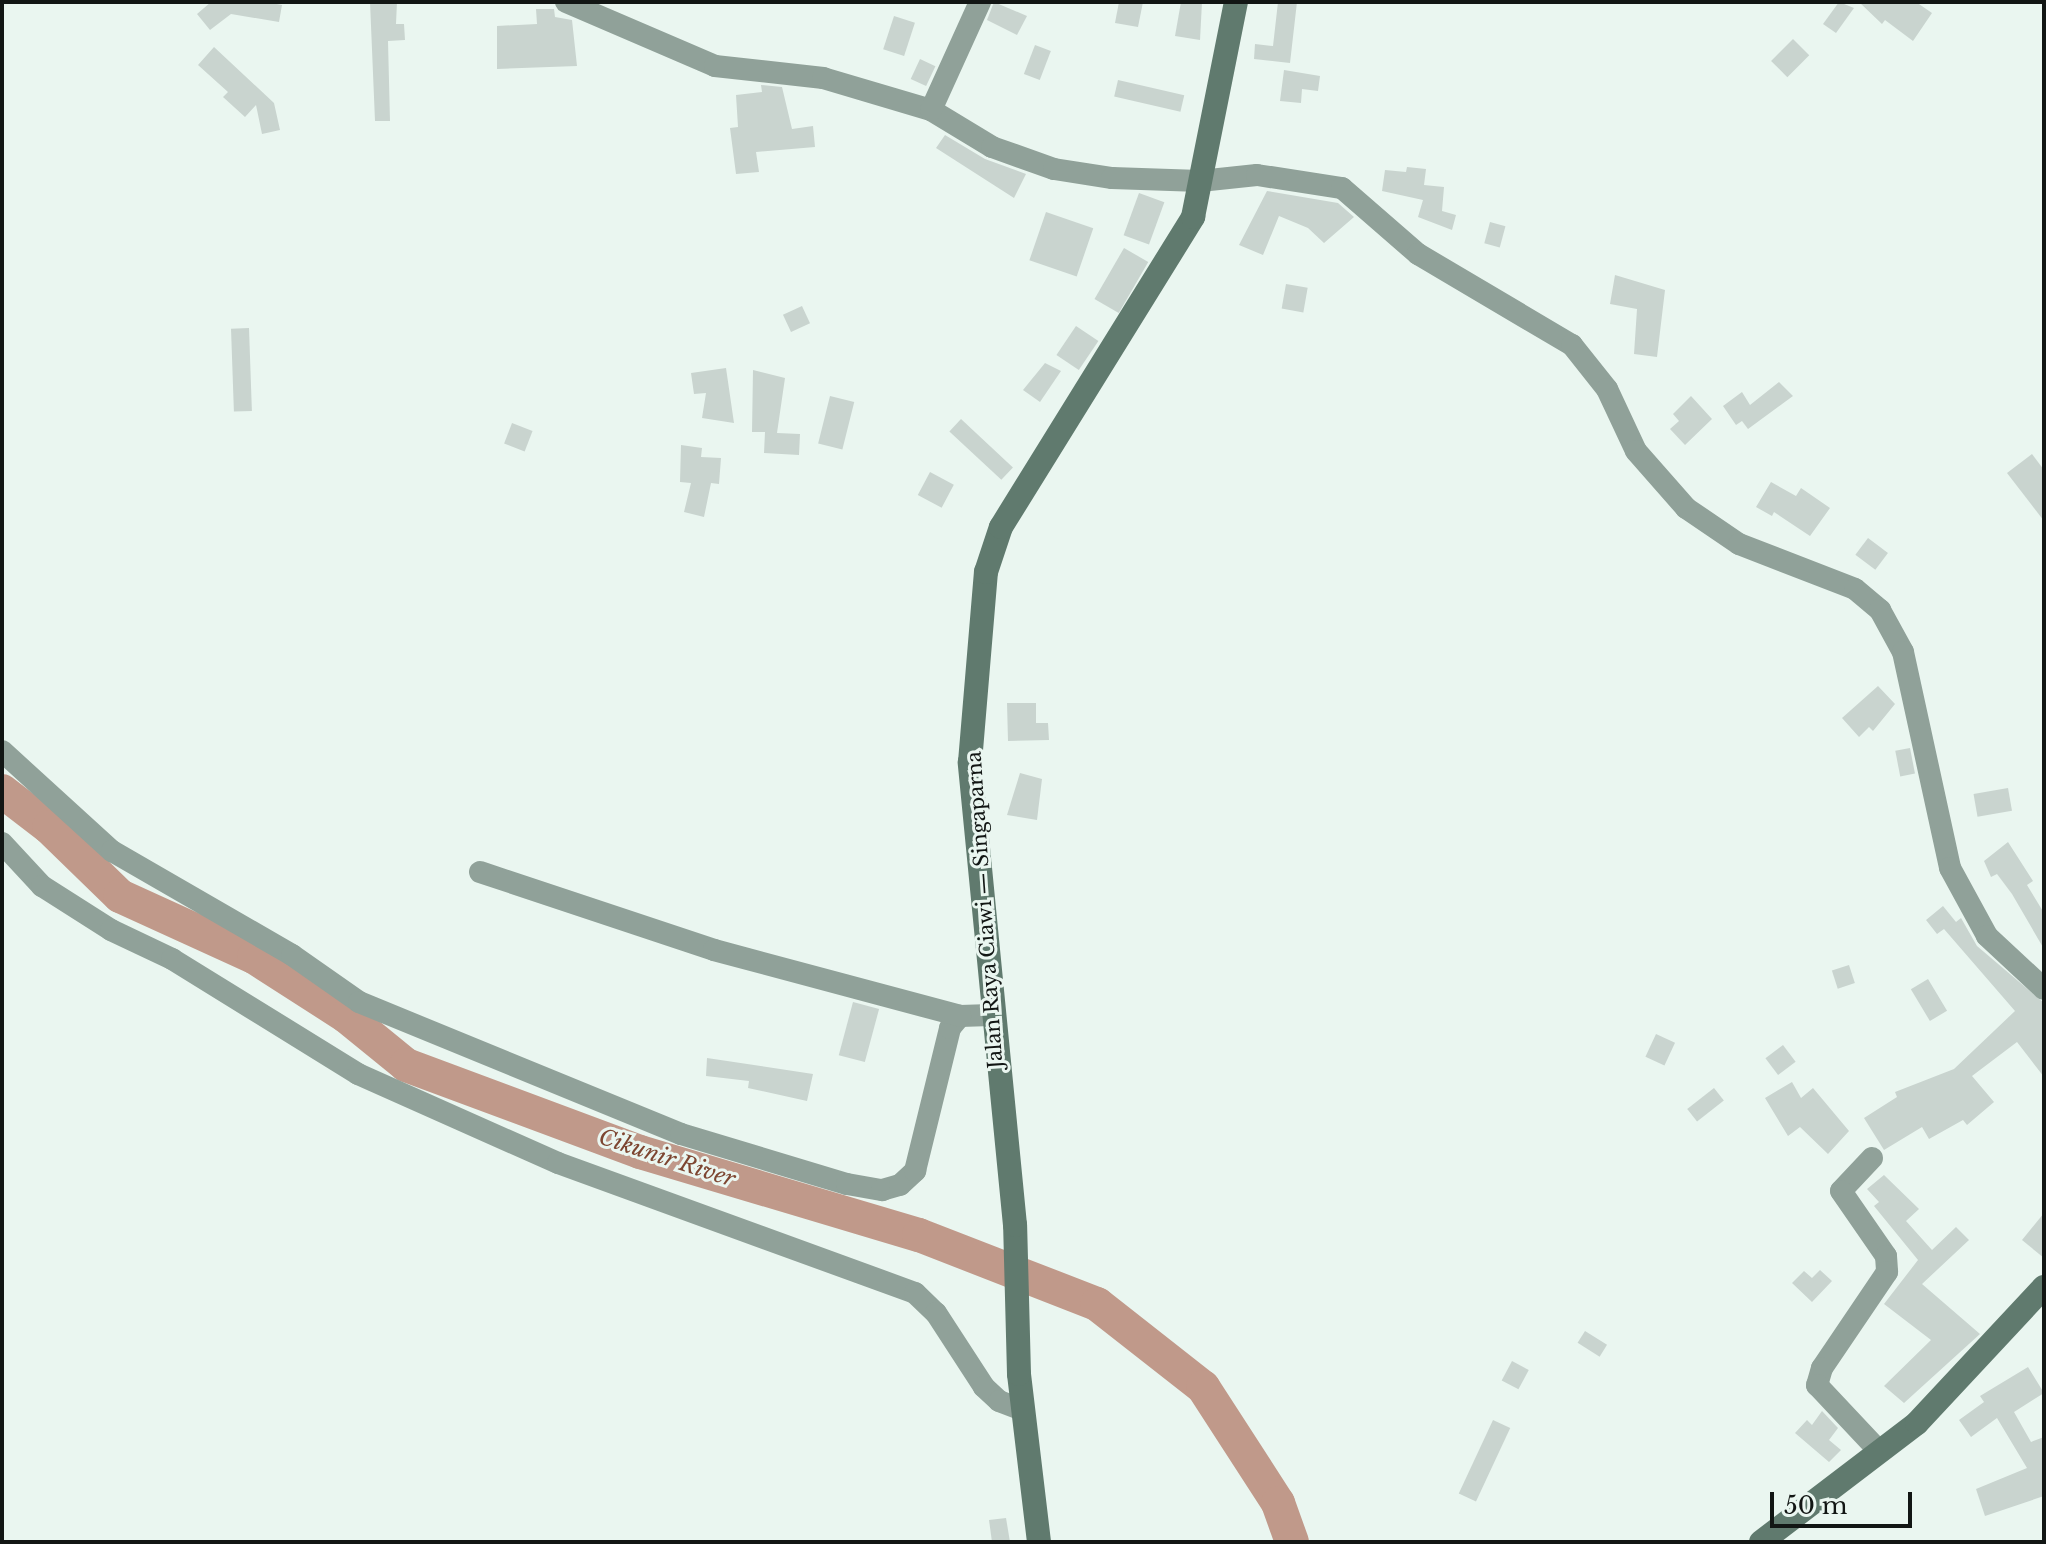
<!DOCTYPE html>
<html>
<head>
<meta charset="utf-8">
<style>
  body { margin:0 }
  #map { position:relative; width:2046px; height:1544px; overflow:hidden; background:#eaf6f0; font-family:"Libre Baskerville",serif }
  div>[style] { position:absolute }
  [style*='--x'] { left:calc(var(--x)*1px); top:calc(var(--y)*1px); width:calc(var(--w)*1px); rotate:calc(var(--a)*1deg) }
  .river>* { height:34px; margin:-17px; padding:0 17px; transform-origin:17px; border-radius:17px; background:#c0998a }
  .building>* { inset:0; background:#c9d4cf; transform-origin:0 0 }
  .street>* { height:22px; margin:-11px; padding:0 11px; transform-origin:11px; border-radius:11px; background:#90a199 }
  .secondary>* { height:24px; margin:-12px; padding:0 12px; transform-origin:12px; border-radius:12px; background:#607a6e }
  span { translate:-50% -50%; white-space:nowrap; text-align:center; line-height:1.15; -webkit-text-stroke:6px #eaf6f0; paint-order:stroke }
  .street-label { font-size:20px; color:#121614 }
  .water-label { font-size:22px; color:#7d4631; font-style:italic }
  .frame { position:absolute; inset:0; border:4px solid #121614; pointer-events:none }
  .scale { position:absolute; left:1770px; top:1492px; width:142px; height:36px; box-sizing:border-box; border:4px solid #121614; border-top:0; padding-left:10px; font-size:24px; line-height:28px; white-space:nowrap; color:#121614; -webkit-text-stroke:6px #eaf6f0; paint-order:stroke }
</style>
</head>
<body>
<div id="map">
  <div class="river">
    <i style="--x:2;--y:791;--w:59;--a:37.5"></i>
    <i style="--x:49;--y:827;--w:99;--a:44.2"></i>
    <i style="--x:120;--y:896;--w:147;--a:24.5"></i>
    <i style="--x:254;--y:957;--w:109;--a:32.7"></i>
    <i style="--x:346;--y:1016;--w:77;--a:39.2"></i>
    <i style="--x:406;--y:1065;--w:250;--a:20.4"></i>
    <i style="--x:640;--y:1152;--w:291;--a:16.6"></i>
    <i style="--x:919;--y:1235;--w:191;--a:21.2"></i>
    <i style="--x:1097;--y:1304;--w:135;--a:38.1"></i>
    <i style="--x:1203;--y:1387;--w:138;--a:57.1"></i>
    <i style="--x:1278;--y:1503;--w:41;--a:70.3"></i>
  </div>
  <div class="building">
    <i style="clip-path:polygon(211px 2px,266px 2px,282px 5px,279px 22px,231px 14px,210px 30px,197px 14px)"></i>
    <i style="clip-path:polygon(370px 2px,397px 2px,396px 24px,404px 24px,405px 40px,388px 41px,390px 121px,375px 121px)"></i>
    <i style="clip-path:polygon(994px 2px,1027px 16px,1017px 35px,987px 20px)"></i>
    <i style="clip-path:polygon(1119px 2px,1143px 2px,1138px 27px,1115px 23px)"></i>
    <i style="clip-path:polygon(1181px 2px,1202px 2px,1200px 40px,1175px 36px)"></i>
    <i style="clip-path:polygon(1278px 2px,1297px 2px,1290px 63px,1254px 59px,1255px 44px,1273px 46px)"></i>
    <i style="clip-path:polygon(1839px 2px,1854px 8px,1836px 33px,1823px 24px)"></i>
    <i style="clip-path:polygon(1859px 2px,1916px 2px,1932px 13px,1913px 41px,1885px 20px,1882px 24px)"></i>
    <i style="clip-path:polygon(536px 9px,554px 9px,555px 17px,572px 20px,577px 66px,497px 69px,497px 26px,537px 24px)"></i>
    <i style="left:894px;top:16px;width:22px;height:35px;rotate:18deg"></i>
    <i style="left:1793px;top:39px;width:23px;height:31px;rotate:45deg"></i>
    <i style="left:1035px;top:45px;width:17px;height:31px;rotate:21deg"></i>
    <i style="clip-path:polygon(214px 47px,274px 103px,280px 130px,262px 134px,256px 105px,245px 117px,223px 97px,228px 92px,198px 65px)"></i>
    <i style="left:920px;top:59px;width:17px;height:22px;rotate:25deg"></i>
    <i style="clip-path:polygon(1284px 70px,1320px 76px,1318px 91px,1302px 89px,1301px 103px,1280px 101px)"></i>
    <i style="left:1118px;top:80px;width:68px;height:17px;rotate:13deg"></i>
    <i style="clip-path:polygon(761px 85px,782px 87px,792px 129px,813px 126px,815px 147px,756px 152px,759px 172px,736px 174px,730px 128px,738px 127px,736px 95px,762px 92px)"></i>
    <i style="clip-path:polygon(945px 135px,985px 159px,1026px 174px,1014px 198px,936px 148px)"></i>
    <i style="clip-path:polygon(1407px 167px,1426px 169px,1424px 185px,1444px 187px,1442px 211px,1456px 215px,1452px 230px,1418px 217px,1423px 200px,1382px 191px,1385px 170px,1406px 172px)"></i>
    <i style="clip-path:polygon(1267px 191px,1338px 203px,1354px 217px,1324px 243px,1308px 228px,1279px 216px,1263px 255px,1239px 245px)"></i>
    <i style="left:1139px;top:193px;width:27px;height:45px;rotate:20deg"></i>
    <i style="left:1046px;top:212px;width:50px;height:51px;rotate:19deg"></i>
    <i style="left:1490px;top:222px;width:16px;height:22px;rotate:15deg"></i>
    <i style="left:1124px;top:248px;width:28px;height:59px;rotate:30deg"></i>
    <i style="clip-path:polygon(1615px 275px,1665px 290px,1657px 357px,1634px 354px,1637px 309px,1610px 304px)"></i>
    <i style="left:1286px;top:284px;width:22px;height:25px;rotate:10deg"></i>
    <i style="left:802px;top:306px;width:19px;height:21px;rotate:65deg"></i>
    <i style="left:1076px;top:326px;width:27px;height:35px;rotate:34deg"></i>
    <i style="left:249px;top:328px;width:83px;height:18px;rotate:88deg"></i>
    <i style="clip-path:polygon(1045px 363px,1061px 371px,1040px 402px,1023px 390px)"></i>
    <i style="clip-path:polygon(726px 368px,734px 423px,702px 418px,706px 393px,694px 394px,691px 373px)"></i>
    <i style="clip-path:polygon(753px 370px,785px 378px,777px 433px,800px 434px,799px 455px,764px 453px,765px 432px,771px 432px,752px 432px)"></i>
    <i style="clip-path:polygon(1779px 382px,1793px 396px,1748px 429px,1742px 421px,1736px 425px,1723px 406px,1742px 392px,1750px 405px)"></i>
    <i style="left:830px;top:396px;width:25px;height:49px;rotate:14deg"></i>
    <i style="clip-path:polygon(1691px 396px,1712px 419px,1685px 445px,1670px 429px,1679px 421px,1673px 414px)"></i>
    <i style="left:961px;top:419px;width:71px;height:17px;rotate:43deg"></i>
    <i style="left:512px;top:423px;width:22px;height:22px;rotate:21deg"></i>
    <i style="clip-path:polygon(681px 445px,702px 448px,701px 457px,721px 458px,719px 484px,711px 483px,704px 517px,684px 512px,691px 483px,680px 482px)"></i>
    <i style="clip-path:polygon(2032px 454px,2044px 470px,2044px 521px,2007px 473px)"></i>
    <i style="left:930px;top:472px;width:27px;height:26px;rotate:28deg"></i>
    <i style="clip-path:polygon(1771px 482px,1796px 496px,1801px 488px,1830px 508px,1810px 536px,1774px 512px,1772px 516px,1756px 507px)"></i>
    <i style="left:1868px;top:538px;width:25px;height:21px;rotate:37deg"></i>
    <i style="clip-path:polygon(1878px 686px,1895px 704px,1873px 731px,1869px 727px,1859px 737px,1842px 718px)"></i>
    <i style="clip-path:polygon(1007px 703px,1036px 703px,1036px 723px,1048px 723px,1049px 740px,1008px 741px)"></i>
    <i style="left:1910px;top:748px;width:26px;height:15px;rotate:79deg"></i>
    <i style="clip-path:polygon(1020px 773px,1042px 779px,1037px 820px,1007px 815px)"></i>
    <i style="left:2008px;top:788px;width:23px;height:35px;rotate:80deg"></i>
    <i style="clip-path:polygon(2008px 842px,2033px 881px,2027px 885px,2044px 913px,2044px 949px,2012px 894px,1997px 874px,1991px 877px,1984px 861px)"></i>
    <i style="clip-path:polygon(1943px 906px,1956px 922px,1961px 918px,1977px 946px,2044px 1003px,2044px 1077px,2017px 1042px,1972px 1076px,1994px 1102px,1967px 1125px,1963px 1120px,1929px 1139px,1922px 1127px,1884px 1150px,1864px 1118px,1897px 1097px,1895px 1092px,1954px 1069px,2015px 1011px,1944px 929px,1937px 934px,1926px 920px)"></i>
    <i style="left:1849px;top:965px;width:19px;height:18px;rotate:72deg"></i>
    <i style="left:1928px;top:979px;width:37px;height:20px;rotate:59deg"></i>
    <i style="left:853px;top:1002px;width:27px;height:55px;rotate:15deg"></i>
    <i style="left:1656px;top:1034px;width:21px;height:25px;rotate:25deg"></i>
    <i style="left:1783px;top:1045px;width:21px;height:22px;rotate:53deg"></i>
    <i style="clip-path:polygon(707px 1058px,813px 1074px,807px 1101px,748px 1088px,749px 1081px,706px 1076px)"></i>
    <i style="clip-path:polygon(1792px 1082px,1801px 1098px,1813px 1088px,1849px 1131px,1828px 1154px,1800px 1127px,1788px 1136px,1765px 1098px)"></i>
    <i style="left:1714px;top:1088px;width:16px;height:34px;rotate:52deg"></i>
    <i style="clip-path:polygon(1884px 1175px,1919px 1209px,1906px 1221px,1932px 1250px,1956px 1227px,1969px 1240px,1922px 1284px,1980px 1334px,1904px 1403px,1884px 1386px,1931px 1340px,1884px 1304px,1918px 1260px,1874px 1206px,1879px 1202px,1867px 1189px)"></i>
    <i style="clip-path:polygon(2044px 1213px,2044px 1258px,2022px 1240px)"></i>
    <i style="clip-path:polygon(1820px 1270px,1832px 1281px,1812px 1302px,1792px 1283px,1804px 1271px,1812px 1278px)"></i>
    <i style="left:1585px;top:1331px;width:26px;height:14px;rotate:32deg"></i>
    <i style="left:1512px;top:1361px;width:19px;height:22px;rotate:28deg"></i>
    <i style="clip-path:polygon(2028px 1367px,2044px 1393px,2014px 1412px,2031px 1442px,2044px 1437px,2044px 1496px,1985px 1516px,1976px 1489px,2027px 1468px,1997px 1418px,1971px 1437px,1959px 1420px,1984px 1402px,1980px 1396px)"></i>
    <i style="clip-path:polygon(1822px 1411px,1838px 1428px,1829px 1440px,1841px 1450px,1829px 1462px,1795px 1433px,1807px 1420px,1812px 1425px)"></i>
    <i style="left:1493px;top:1420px;width:19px;height:81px;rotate:25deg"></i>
    <i style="clip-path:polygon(1006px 1518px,1010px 1542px,992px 1542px,989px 1520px)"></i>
  </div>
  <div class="street">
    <i style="--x:566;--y:2;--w:162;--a:23.2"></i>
    <i style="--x:715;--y:66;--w:109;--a:6.3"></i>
    <i style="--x:823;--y:78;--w:113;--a:16.5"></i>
    <i style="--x:931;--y:110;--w:71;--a:31.2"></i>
    <i style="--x:992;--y:147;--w:66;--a:19.5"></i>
    <i style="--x:1054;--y:169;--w:59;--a:8.8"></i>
    <i style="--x:1112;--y:178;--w:88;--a:2"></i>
    <i style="--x:1200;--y:181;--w:57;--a:-6"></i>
    <i style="--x:1257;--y:175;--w:86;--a:8.7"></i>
    <i style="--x:1342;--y:188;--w:101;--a:41"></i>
    <i style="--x:1418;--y:254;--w:179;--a:30.6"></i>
    <i style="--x:1572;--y:345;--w:56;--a:51.5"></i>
    <i style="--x:1607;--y:389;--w:68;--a:64.9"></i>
    <i style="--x:1636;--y:451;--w:76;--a:48.7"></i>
    <i style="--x:1686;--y:508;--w:64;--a:34.2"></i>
    <i style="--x:1739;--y:544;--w:124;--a:21.2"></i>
    <i style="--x:1855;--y:589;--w:33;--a:40"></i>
    <i style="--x:1880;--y:610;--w:48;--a:61.3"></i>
    <i style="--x:1903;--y:652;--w:221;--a:77.7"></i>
    <i style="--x:1950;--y:868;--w:77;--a:61.4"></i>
    <i style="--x:1987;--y:936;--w:78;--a:42.9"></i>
    <i style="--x:931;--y:110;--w:119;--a:-65.6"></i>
    <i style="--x:2;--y:751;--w:149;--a:42.3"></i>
    <i style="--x:112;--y:851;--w:208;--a:30"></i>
    <i style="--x:292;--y:955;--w:82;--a:35"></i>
    <i style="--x:359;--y:1002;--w:348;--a:22.3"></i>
    <i style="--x:681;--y:1134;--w:173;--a:16.8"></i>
    <i style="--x:847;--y:1184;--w:36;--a:10"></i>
    <i style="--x:882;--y:1190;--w:19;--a:-16"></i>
    <i style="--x:900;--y:1185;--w:21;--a:-43"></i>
    <i style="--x:915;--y:1171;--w:147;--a:-76.2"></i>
    <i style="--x:950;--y:1028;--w:16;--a:-50"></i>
    <i style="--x:960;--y:1016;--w:31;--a:-2"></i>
    <i style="--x:2;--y:843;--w:59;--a:47.1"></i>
    <i style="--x:42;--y:886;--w:82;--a:32.5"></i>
    <i style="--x:111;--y:930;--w:68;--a:25.4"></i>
    <i style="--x:172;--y:959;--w:219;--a:31.7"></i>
    <i style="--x:358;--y:1074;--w:219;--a:24"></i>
    <i style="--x:558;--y:1163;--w:380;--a:20"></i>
    <i style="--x:915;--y:1293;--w:29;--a:44"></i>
    <i style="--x:936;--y:1313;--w:88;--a:57"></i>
    <i style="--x:984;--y:1387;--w:21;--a:43"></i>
    <i style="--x:999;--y:1401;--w:26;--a:21"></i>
    <i style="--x:480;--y:872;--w:247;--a:18.4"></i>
    <i style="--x:714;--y:950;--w:255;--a:15"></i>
    <i style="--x:1872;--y:1158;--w:45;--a:133.2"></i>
    <i style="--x:1841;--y:1191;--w:79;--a:55.3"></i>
    <i style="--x:1886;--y:1256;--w:16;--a:86"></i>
    <i style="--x:1887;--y:1272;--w:116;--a:124.1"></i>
    <i style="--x:1822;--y:1368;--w:18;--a:106"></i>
    <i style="--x:1817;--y:1385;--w:92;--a:46.8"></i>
  </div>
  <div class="secondary">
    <i style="--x:1039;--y:1542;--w:169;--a:-96.8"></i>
    <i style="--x:1019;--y:1374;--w:149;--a:-91.5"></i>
    <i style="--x:1015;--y:1225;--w:465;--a:-95.6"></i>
    <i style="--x:970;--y:762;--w:191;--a:-85.2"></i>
    <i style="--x:986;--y:572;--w:47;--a:-71.6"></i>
    <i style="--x:1001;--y:527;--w:365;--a:-58.2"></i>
    <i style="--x:1193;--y:217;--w:219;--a:-78.7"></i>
    <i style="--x:1761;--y:1542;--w:196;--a:-37.3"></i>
    <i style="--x:1917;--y:1423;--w:186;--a:-47"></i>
  </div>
  <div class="street-label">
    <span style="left:985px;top:910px;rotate:-94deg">Jalan Raya Ciawi — Singaparna</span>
  </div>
  <div class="water-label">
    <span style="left:667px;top:1158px;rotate:18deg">Cikunir River</span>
  </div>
  <div class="frame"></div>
  <div class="scale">50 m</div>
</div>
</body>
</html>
